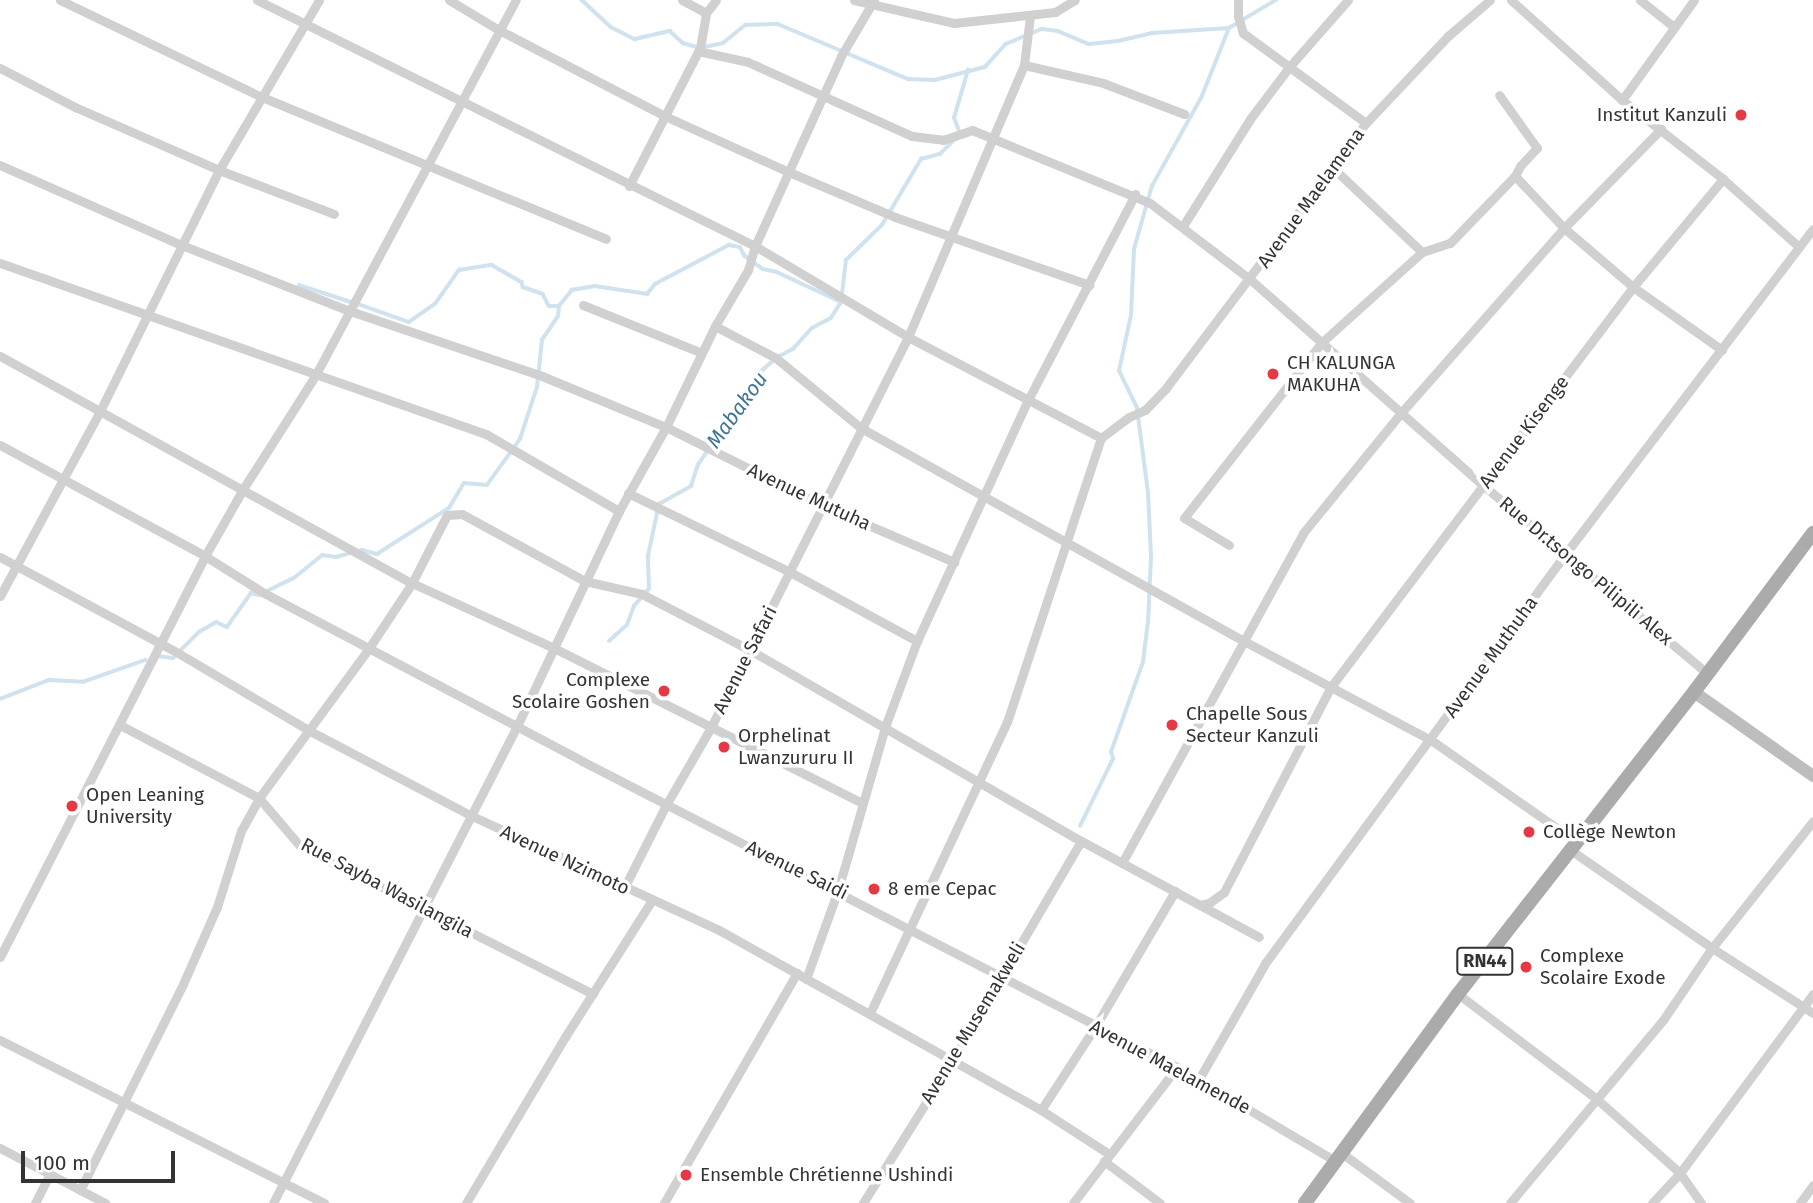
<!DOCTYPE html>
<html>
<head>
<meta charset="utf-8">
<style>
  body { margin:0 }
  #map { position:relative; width:1813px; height:1203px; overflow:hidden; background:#fff; font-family:"Fira Sans",sans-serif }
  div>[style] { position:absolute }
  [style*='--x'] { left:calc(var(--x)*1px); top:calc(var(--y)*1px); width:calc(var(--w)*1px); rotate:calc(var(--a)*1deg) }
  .stream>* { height:3.5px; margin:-1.75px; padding:0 1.75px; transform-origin:1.75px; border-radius:1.75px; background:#cfe2ee }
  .street>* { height:9px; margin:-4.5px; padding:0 4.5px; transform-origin:4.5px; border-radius:4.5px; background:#d0d0d0 }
  .secondary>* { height:12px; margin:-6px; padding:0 6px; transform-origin:6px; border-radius:6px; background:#bdbdbd }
  .primary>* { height:14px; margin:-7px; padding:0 7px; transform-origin:7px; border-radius:7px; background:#ababab }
  .dots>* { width:19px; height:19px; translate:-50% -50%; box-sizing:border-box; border:4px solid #fff; border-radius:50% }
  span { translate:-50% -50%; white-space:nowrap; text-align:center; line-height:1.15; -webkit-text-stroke:7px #fff; paint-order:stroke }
  .shield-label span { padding:2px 5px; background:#fff; border:2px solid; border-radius:5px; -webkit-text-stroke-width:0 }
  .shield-label { font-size:18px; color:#333; font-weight:700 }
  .poi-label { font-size:19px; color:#333 }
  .right { translate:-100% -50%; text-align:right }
  .left { translate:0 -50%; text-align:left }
  .street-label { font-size:19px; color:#333 }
  .water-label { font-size:21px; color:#3f7597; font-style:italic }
  .scale { position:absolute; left:21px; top:1151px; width:154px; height:32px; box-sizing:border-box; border:4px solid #333; border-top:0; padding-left:9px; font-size:21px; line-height:24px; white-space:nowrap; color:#333; -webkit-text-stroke:5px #fff; paint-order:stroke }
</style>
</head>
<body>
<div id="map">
  <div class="stream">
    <i style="--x:582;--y:0;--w:40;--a:43"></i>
    <i style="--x:611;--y:27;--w:27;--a:27"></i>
    <i style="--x:635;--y:39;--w:36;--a:-13"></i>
    <i style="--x:670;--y:31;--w:18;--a:43"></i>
    <i style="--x:683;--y:43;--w:18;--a:16"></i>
    <i style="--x:700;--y:48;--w:24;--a:-12"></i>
    <i style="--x:723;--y:43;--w:28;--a:-39"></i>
    <i style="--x:745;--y:25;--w:33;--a:-2"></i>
    <i style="--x:778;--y:24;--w:141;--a:22.9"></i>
    <i style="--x:908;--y:79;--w:27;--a:2"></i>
    <i style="--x:935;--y:80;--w:52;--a:-14.6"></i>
    <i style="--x:985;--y:67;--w:31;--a:-48"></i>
    <i style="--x:1006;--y:44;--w:39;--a:-23"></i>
    <i style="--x:1042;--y:29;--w:16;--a:7"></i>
    <i style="--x:1058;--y:31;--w:34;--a:23"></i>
    <i style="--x:1089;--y:44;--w:29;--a:-6"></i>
    <i style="--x:1118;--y:41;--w:35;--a:-13"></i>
    <i style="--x:1152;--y:33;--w:77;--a:-3.7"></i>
    <i style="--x:1229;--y:28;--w:55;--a:-30.8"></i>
    <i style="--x:959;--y:131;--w:14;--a:-111"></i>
    <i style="--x:954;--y:118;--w:50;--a:-73.7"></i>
    <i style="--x:299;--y:285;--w:55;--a:18.1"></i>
    <i style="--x:355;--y:303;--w:57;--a:19.4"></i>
    <i style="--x:409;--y:322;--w:32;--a:-35"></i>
    <i style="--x:435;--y:304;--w:42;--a:-54.8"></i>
    <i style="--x:459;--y:270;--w:33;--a:-9"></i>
    <i style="--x:492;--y:265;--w:34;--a:30"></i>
    <i style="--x:522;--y:282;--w:5;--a:79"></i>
    <i style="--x:523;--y:287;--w:21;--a:19"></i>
    <i style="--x:543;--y:294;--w:13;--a:63"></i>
    <i style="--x:549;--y:306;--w:10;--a:0"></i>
    <i style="--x:609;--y:641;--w:24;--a:-42"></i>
    <i style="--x:627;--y:625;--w:20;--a:-70"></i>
    <i style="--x:634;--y:606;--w:23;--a:-49"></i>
    <i style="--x:649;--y:589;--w:33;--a:-92"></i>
    <i style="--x:648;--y:556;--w:53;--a:-78.1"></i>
    <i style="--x:659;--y:504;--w:37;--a:-29"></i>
    <i style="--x:691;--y:486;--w:22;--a:-72"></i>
    <i style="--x:698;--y:465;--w:110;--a:-56.5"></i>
    <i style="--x:759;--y:373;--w:23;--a:-41"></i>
    <i style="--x:776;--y:358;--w:19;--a:-28"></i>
    <i style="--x:793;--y:349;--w:28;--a:-48"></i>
    <i style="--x:812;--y:328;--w:21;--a:-28"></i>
    <i style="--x:831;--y:318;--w:19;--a:-58"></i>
    <i style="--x:841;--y:302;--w:42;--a:-83.2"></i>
    <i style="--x:846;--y:260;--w:50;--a:-44.2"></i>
    <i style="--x:882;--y:225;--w:77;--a:-59.4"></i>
    <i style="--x:921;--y:159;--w:20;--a:-15"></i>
    <i style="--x:940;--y:154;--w:23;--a:-45"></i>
    <i style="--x:157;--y:656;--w:16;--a:7"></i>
    <i style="--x:173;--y:658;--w:37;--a:-45"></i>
    <i style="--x:199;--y:632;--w:20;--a:-30"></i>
    <i style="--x:216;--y:622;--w:12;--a:24"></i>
    <i style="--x:227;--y:627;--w:42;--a:-54.8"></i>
    <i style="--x:251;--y:593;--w:8;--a:14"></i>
    <i style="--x:259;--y:595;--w:39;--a:-26"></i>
    <i style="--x:294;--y:578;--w:36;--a:-39"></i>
    <i style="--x:322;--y:555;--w:14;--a:8"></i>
    <i style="--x:336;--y:557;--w:27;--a:-15"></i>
    <i style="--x:362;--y:550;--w:16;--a:15"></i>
    <i style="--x:377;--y:554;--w:85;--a:-32.6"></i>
    <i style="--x:449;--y:508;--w:29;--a:-59"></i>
    <i style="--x:464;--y:483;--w:23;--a:5"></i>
    <i style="--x:487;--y:485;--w:57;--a:-54.3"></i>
    <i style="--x:520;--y:439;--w:55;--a:-71.9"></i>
    <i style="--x:537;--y:387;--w:47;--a:-83.9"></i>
    <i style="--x:542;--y:340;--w:29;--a:-56"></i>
    <i style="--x:558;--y:316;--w:10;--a:-84"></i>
    <i style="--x:559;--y:306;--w:21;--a:-51"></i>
    <i style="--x:572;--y:290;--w:23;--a:-10"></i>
    <i style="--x:595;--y:286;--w:53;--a:8.7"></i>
    <i style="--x:647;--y:294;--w:13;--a:-51"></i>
    <i style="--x:655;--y:284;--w:84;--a:-27.8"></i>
    <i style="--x:729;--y:245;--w:11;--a:10"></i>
    <i style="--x:740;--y:247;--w:10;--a:61"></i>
    <i style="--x:745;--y:256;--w:22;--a:36"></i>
    <i style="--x:763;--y:269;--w:14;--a:12"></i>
    <i style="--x:777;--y:272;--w:71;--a:25.1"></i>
    <i style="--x:0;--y:699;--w:53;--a:-21.2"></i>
    <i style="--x:49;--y:680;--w:34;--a:3"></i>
    <i style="--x:83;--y:682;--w:66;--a:-19.5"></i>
    <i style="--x:1080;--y:826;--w:75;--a:-63.8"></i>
    <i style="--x:1113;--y:759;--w:7;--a:-106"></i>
    <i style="--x:1111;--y:752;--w:96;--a:-70.4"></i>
    <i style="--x:1143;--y:662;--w:39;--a:-83"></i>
    <i style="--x:1148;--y:623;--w:67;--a:-87.4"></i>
    <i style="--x:1151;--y:556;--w:63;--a:-92.7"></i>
    <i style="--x:1148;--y:493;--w:86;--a:-97.4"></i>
    <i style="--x:1137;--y:408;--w:41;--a:-115.9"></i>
    <i style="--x:1119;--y:371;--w:57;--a:-77.9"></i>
    <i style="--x:1131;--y:315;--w:66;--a:-87.4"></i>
    <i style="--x:1134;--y:249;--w:66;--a:-74.1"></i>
    <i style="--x:1152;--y:186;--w:103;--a:-60.9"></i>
    <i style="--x:1202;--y:96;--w:73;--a:-68.3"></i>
  </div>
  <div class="street">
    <i style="--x:60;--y:0;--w:224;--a:25.7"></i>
    <i style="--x:262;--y:97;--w:372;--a:22.4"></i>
    <i style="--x:257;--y:0;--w:555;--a:26.29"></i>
    <i style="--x:755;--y:246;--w:178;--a:30.7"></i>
    <i style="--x:908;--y:337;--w:218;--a:27.6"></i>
    <i style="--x:449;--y:0;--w:58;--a:31"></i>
    <i style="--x:499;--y:30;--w:189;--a:27.4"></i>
    <i style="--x:667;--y:117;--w:134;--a:24.3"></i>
    <i style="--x:789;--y:172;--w:115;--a:23"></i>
    <i style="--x:895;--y:217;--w:206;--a:19.3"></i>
    <i style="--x:682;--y:0;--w:27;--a:28"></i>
    <i style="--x:854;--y:0;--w:103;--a:13"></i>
    <i style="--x:954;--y:23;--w:102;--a:-6.2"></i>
    <i style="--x:1055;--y:12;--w:23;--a:-31"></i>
    <i style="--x:1238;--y:0;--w:16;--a:90"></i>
    <i style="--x:1238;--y:16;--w:18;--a:74"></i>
    <i style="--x:1243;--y:33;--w:152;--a:36.2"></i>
    <i style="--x:1511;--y:0;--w:149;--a:42"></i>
    <i style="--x:1622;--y:100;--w:128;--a:38"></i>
    <i style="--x:1723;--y:179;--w:102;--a:41.8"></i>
    <i style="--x:1640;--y:0;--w:43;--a:38.5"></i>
    <i style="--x:698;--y:51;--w:51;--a:12.4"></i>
    <i style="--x:748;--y:62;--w:180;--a:24.3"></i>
    <i style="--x:912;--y:136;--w:31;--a:7"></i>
    <i style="--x:943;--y:140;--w:31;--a:-19"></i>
    <i style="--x:972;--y:130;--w:192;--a:22.3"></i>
    <i style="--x:1150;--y:203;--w:127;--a:37.3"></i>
    <i style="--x:1251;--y:280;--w:311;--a:41.5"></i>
    <i style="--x:1484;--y:486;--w:292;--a:40"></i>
    <i style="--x:1024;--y:65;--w:81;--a:12.8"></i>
    <i style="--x:1103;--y:83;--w:87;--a:20.9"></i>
    <i style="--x:0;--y:68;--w:85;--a:27.5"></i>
    <i style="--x:75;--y:107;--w:157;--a:23.6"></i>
    <i style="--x:219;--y:170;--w:123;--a:20.9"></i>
    <i style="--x:1622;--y:100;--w:123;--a:-54.2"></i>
    <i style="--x:0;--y:165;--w:201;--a:23.8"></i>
    <i style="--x:184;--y:246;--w:178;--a:21.4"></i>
    <i style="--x:350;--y:311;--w:203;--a:18.7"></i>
    <i style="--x:542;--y:376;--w:134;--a:22.4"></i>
    <i style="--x:666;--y:427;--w:177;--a:26.6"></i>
    <i style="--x:824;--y:506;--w:142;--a:23.3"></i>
    <i style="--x:1332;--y:167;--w:124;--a:43.4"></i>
    <i style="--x:1515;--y:176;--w:71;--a:46.7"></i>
    <i style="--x:1564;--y:228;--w:91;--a:40.5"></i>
    <i style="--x:1633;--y:287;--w:109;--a:35.3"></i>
    <i style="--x:629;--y:186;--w:155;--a:-62.8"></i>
    <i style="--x:700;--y:48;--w:36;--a:-80"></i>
    <i style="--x:706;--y:13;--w:16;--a:-52"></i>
    <i style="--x:1183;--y:226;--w:126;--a:-57.9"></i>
    <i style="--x:1250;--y:119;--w:66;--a:-53"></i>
    <i style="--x:1290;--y:66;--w:88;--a:-48.7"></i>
    <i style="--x:0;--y:263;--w:515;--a:19.38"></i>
    <i style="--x:486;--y:434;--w:154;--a:30.1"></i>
    <i style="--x:583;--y:305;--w:128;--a:22"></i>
    <i style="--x:715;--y:326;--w:69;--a:27.7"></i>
    <i style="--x:776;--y:358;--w:110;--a:39.5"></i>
    <i style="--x:861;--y:428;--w:436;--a:29.1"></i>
    <i style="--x:1242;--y:640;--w:214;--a:27.9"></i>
    <i style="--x:1431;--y:740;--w:179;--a:35"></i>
    <i style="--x:0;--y:356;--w:470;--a:28.9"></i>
    <i style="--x:412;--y:583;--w:156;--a:24.6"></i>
    <i style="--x:554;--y:648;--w:345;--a:26.7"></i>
    <i style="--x:0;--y:445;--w:233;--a:28.4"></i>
    <i style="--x:205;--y:556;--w:70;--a:32.1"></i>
    <i style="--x:264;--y:593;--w:360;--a:27.8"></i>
    <i style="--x:582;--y:761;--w:669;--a:27.22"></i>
    <i style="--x:1177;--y:1067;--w:186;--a:30.7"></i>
    <i style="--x:628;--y:493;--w:180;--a:26"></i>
    <i style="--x:790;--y:572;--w:145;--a:28.5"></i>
    <i style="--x:1229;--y:545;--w:52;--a:-149"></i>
    <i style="--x:1184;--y:518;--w:222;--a:-51.9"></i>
    <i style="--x:1321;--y:343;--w:136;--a:-42"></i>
    <i style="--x:1422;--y:252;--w:29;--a:-18"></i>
    <i style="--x:1450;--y:243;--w:93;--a:-45.9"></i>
    <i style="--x:1515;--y:176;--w:11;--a:-63"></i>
    <i style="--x:1520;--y:166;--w:25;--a:-47"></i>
    <i style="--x:1537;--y:148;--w:65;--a:-125.6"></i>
    <i style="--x:0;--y:557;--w:196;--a:28.3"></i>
    <i style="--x:173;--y:650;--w:159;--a:30.6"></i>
    <i style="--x:310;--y:731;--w:181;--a:27.7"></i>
    <i style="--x:470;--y:815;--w:274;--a:24.8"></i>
    <i style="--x:719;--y:930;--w:369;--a:29.2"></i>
    <i style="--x:1041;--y:1110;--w:81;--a:32.9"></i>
    <i style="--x:0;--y:596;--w:210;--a:-61.6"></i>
    <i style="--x:100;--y:411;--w:269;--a:-63.7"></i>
    <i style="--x:219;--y:170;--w:197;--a:-59.5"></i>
    <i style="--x:120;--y:725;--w:157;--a:27.7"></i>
    <i style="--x:259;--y:798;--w:63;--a:49.5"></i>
    <i style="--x:300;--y:846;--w:328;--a:26.8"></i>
    <i style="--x:1572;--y:851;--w:170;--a:34.7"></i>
    <i style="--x:1712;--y:948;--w:120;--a:32.8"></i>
    <i style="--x:1123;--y:861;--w:374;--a:-61.2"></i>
    <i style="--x:1303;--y:533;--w:154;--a:-50.8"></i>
    <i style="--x:1400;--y:414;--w:248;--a:-48.6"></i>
    <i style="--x:1564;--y:228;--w:139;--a:-45.6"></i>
    <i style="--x:624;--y:888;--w:93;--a:-63.2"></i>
    <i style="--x:666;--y:805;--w:88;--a:-59.9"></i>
    <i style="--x:710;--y:729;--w:439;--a:-63.2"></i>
    <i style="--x:908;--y:337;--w:296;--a:-66.9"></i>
    <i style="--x:1024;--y:65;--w:49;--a:-83"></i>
    <i style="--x:1200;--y:905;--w:67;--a:28.5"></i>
    <i style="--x:0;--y:957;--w:450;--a:-62.9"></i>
    <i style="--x:205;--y:556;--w:77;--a:-60.4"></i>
    <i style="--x:243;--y:489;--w:134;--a:-57.5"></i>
    <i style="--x:315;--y:376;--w:426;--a:-61.9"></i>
    <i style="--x:806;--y:979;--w:95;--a:-70.2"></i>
    <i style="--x:838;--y:890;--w:170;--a:-73.9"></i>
    <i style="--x:885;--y:727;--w:92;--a:-69.6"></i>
    <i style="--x:917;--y:641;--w:268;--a:-65.3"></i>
    <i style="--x:1029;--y:398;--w:230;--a:-62.5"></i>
    <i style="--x:1458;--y:994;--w:176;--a:37.1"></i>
    <i style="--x:1598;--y:1100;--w:110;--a:41.7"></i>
    <i style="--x:1680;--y:1173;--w:37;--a:55"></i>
    <i style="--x:870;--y:1013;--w:322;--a:-64.8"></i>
    <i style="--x:1007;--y:722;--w:299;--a:-71.7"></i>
    <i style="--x:1101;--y:438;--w:35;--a:-37"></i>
    <i style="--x:1129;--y:417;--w:17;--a:-24"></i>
    <i style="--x:1145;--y:410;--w:30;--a:-46"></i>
    <i style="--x:1166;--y:388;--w:332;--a:-53"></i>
    <i style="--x:1366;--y:123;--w:120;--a:-46.7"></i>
    <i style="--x:1448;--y:36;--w:55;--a:-40.6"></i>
    <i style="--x:0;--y:1040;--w:363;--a:26.7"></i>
    <i style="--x:1199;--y:1079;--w:135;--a:-60.2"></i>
    <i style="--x:1266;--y:962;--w:507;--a:-53.74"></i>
    <i style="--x:1566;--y:553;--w:407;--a:-52.7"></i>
    <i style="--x:1041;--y:1110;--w:99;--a:-57"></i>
    <i style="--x:1095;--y:1027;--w:158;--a:-59.5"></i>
    <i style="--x:0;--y:1148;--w:119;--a:27.6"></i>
    <i style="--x:1343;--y:1154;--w:83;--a:36.2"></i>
    <i style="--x:1104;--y:1161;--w:70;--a:36.9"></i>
    <i style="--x:80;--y:1190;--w:230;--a:-63.4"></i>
    <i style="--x:183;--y:984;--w:84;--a:-66.2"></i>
    <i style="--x:217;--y:907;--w:80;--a:-72.5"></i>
    <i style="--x:241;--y:831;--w:38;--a:-61"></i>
    <i style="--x:259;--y:798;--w:186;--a:-53.7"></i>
    <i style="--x:369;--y:648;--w:78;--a:-56.5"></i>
    <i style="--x:412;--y:583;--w:76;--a:-62.8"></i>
    <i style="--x:447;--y:515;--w:15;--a:-4"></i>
    <i style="--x:462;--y:514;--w:140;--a:28.6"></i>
    <i style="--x:585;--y:581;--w:58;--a:12.8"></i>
    <i style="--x:642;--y:594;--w:122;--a:27.4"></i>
    <i style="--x:750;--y:650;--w:374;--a:30"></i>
    <i style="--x:1074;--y:837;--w:143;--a:28.4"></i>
    <i style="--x:1200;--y:905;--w:9;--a:-13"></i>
    <i style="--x:1209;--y:903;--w:19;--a:-36"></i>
    <i style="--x:1224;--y:892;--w:230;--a:-62.5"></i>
    <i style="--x:1330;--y:688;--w:503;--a:-52.92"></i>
    <i style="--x:1633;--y:287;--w:141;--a:-50.2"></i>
    <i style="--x:35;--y:1203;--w:31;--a:-63"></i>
    <i style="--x:273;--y:1203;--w:536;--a:-62.91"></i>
    <i style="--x:517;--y:726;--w:238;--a:-64.6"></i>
    <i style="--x:619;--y:511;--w:96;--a:-60.8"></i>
    <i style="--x:666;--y:427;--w:112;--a:-64.1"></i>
    <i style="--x:715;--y:326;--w:65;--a:-59.5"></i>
    <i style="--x:748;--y:270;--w:25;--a:-74"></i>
    <i style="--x:755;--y:246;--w:209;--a:-65.6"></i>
    <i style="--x:841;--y:56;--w:65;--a:-59.5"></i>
    <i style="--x:466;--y:1203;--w:193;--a:-59.2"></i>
    <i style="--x:565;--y:1037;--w:162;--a:-57.6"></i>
    <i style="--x:664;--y:1203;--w:266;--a:-60"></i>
    <i style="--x:863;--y:1203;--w:168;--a:-57.9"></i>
    <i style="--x:952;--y:1061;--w:255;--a:-59.6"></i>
    <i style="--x:1073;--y:1203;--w:171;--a:-52.6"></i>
    <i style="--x:1510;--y:1203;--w:239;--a:-50.1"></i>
    <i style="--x:1663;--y:1020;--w:87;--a:-55.8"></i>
    <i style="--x:1712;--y:948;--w:162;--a:-51.5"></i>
    <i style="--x:1652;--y:1203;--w:41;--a:-47"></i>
    <i style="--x:1680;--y:1173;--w:223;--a:-53.4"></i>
    <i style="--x:1800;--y:1203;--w:22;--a:-54"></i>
  </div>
  <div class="secondary">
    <i style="--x:1694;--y:692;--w:146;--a:35.2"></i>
  </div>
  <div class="primary">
    <i style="--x:1305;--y:1203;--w:259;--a:-53.8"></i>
    <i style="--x:1458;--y:994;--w:383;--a:-52"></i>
    <i style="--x:1694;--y:692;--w:199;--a:-53.2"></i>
  </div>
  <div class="dots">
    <i style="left:1741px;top:115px;background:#e63946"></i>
    <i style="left:1273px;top:374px;background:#e63946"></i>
    <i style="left:664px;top:691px;background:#e63946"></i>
    <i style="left:1172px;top:725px;background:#e63946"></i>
    <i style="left:724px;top:747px;background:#e63946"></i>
    <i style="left:72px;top:806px;background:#e63946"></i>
    <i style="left:1529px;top:832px;background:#e63946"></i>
    <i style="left:874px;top:889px;background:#e63946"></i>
    <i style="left:1526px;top:967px;background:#e63946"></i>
    <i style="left:686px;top:1175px;background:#e63946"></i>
  </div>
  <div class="shield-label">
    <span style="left:1485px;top:961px">RN44</span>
  </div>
  <div class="poi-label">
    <span class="right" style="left:1727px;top:115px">Institut Kanzuli</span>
    <span class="left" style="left:1287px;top:374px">CH KALUNGA<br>MAKUHA</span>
    <span class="right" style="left:650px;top:691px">Complexe<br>Scolaire Goshen</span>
    <span class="left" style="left:1186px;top:725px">Chapelle Sous<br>Secteur Kanzuli</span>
    <span class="left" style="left:738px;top:747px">Orphelinat<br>Lwanzururu II</span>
    <span class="left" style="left:86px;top:806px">Open Leaning<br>University</span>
    <span class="left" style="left:1543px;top:832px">Collège Newton</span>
    <span class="left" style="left:888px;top:889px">8 eme Cepac</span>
    <span class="left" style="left:1540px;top:967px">Complexe<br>Scolaire Exode</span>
    <span class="left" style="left:700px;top:1175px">Ensemble Chrétienne Ushindi</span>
  </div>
  <div class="street-label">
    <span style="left:1311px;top:198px;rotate:-54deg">Avenue Maelamena</span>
    <span style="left:1524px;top:432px;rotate:-53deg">Avenue Kisenge</span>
    <span style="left:809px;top:497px;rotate:25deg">Avenue Mutuha</span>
    <span style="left:1586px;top:571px;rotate:40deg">Rue Dr.tsongo Pilipili Alex</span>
    <span style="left:1491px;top:657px;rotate:-54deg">Avenue Muthuha</span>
    <span style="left:745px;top:660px;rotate:-63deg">Avenue Safari</span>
    <span style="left:565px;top:860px;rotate:25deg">Avenue Nzimoto</span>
    <span style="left:797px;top:870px;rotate:26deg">Avenue Saidi</span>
    <span style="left:387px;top:888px;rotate:28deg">Rue Sayba Wasilangila</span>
    <span style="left:973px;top:1023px;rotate:-59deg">Avenue Musemakweli</span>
    <span style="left:1170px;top:1067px;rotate:28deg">Avenue Maelamende</span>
  </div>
  <div class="water-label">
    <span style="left:737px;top:410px;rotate:-54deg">Mabakou</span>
  </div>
  <div class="scale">100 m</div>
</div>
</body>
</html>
